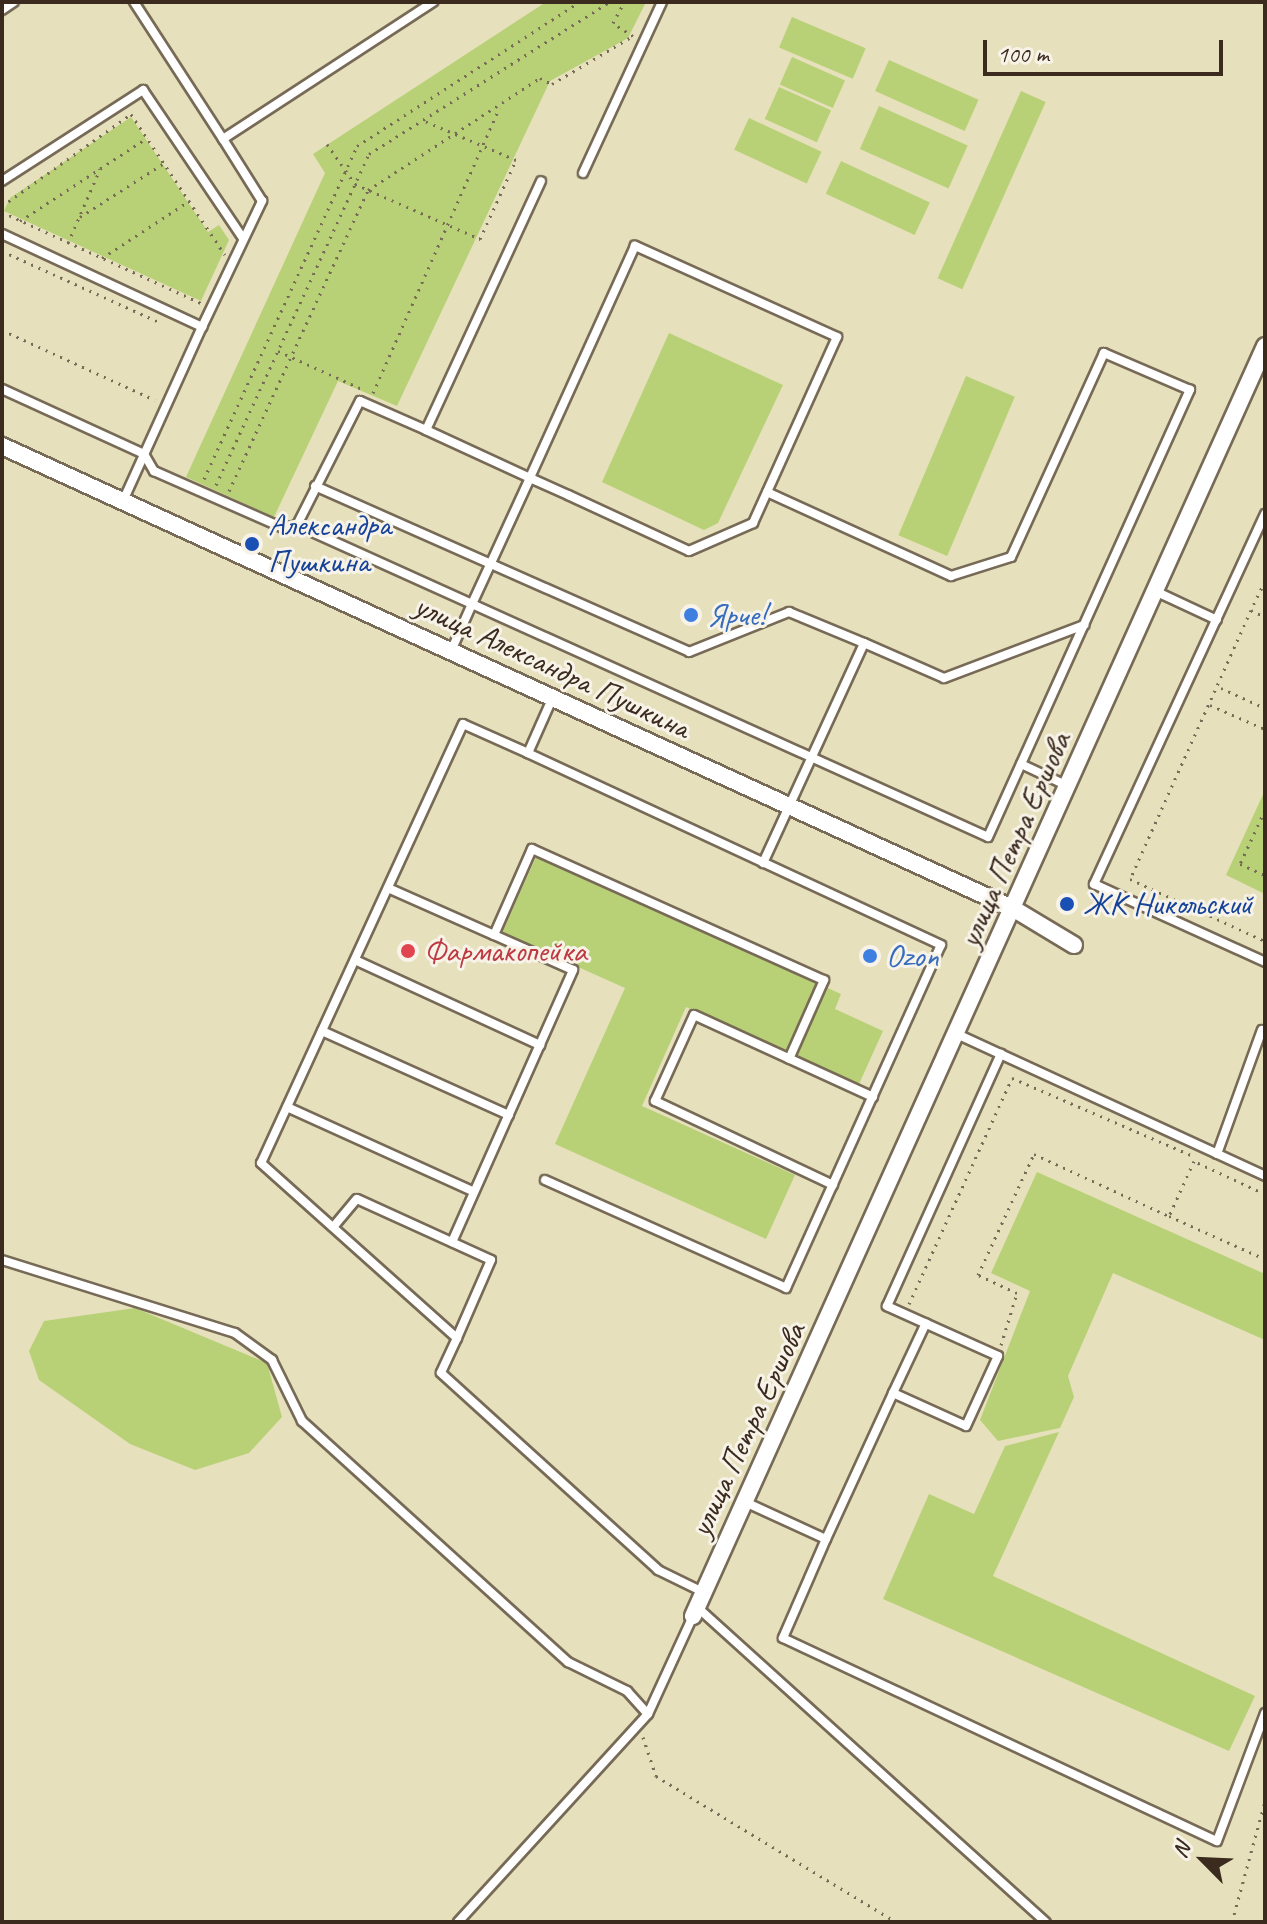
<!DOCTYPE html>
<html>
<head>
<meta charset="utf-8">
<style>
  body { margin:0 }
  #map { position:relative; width:1267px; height:1924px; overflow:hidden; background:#e6e0bd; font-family:Caveat,sans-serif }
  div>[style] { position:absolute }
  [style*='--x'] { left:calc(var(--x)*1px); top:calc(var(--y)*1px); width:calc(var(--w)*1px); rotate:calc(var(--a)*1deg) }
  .green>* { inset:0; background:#b8d176; transform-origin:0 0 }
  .path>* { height:3px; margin-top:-1.5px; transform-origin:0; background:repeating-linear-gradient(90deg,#776a56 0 2px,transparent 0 8px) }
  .roads { filter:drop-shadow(2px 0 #776a56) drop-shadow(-2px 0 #776a56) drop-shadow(0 2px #776a56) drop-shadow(0 -2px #776a56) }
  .lane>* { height:8px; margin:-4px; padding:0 4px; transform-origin:4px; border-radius:4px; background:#fff }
  .street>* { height:16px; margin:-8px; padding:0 8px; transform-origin:8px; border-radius:8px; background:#fff }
  .dots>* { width:22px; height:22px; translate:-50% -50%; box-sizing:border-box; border:4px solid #f7f3e8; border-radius:50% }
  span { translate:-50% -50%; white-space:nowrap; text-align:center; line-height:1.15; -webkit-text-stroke:6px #f7f3e8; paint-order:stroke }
  .transit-label { font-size:32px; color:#164399 }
  .left { translate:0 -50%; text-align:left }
  .shop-label { font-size:32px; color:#366cbe }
  .street-label { font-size:32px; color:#3b2a1e }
  .health-label { font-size:32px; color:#be3a42 }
  .frame { position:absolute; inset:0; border:4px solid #3b2a1e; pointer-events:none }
  .north { position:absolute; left:1163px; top:1820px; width:80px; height:80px; -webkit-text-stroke:6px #f7f3e8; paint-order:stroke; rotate:294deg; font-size:22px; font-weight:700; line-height:32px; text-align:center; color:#3b2a1e }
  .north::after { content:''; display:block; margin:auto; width:28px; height:36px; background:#3b2a1e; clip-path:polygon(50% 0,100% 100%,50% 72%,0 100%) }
  .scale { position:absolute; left:983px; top:40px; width:240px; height:36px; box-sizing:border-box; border:4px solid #3b2a1e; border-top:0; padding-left:10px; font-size:24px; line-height:28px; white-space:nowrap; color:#3b2a1e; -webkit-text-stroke:6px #f7f3e8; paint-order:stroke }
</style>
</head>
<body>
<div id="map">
  <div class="green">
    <i style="clip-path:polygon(546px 2px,646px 2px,628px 38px,550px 81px,397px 406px,338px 381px,274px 517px,186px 477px,325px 173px,313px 154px)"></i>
    <i style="left:792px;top:17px;width:80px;height:33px;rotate:23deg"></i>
    <i style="left:792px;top:57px;width:58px;height:30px;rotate:24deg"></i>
    <i style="left:889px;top:60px;width:98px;height:34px;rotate:24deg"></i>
    <i style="left:779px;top:87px;width:57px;height:35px;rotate:24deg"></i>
    <i style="left:1021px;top:91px;width:27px;height:205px;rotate:24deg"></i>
    <i style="left:879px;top:106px;width:97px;height:47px;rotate:24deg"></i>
    <i style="clip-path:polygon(131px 117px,208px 232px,219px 225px,229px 240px,201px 301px,4px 211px,10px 198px)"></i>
    <i style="left:749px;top:118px;width:80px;height:35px;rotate:25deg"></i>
    <i style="left:841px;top:161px;width:98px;height:36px;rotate:25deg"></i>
    <i style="clip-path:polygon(669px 333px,783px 385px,718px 523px,704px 530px,602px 482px)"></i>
    <i style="left:966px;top:376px;width:53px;height:173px;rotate:23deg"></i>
    <i style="clip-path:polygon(1265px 790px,1265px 894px,1226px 875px)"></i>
    <i style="clip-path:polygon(536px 857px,841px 994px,835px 1009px,883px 1031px,859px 1084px,686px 1007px,642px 1106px,795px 1175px,766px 1239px,555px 1144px,625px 988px,502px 933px)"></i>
    <i style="clip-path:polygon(1037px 1172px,1265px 1274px,1265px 1340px,1113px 1273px,1068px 1376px,1074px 1397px,1060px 1428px,998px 1441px,980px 1420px,1030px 1291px,991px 1273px)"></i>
    <i style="clip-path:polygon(135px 1308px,267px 1363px,282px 1417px,249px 1453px,195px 1470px,130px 1444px,39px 1380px,29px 1351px,44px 1321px)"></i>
    <i style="clip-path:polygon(1059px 1432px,993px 1576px,1255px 1696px,1229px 1751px,883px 1599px,929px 1494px,974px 1514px,1005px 1446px)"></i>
  </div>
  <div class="path">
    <i style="--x:327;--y:144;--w:49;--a:55"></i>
    <i style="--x:355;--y:184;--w:137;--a:23.7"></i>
    <i style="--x:480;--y:239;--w:87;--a:-65.5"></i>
    <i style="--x:516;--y:160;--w:102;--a:-156.9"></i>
    <i style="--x:2;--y:206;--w:158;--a:-35.5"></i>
    <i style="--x:131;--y:114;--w:169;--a:56.3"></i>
    <i style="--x:2;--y:212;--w:219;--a:24.6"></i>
    <i style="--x:80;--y:217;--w:100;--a:-32.7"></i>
    <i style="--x:20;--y:221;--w:152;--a:-33.2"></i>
    <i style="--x:68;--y:243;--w:81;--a:-66.6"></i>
    <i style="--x:2;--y:251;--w:172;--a:24.3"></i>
    <i style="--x:102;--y:258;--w:104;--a:-33.2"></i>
    <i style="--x:2;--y:330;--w:168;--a:24.6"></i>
    <i style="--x:278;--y:351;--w:92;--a:24.3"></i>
    <i style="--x:373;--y:393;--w:312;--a:-66.1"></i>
    <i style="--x:204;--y:479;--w:366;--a:-65.3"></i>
    <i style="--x:357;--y:146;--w:265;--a:-32.9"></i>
    <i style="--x:216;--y:485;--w:365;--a:-65.2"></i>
    <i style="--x:369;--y:154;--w:284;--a:-32.3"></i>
    <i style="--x:229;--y:491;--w:332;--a:-65.2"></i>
    <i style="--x:368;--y:190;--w:205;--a:-33.1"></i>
    <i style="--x:540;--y:78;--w:13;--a:27"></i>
    <i style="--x:552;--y:84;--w:94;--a:-30.7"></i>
    <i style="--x:633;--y:36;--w:24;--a:-147"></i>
    <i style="--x:613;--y:23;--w:24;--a:-62"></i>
    <i style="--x:1265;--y:581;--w:32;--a:116"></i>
    <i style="--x:1251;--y:610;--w:16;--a:27"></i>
    <i style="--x:1251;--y:610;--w:295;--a:114.2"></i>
    <i style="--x:1130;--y:879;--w:149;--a:24.7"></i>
    <i style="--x:1221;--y:688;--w:48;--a:24.4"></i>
    <i style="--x:1210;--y:705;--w:60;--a:23.6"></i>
    <i style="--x:1265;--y:810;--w:60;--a:114.8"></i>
    <i style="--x:1240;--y:864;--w:27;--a:24"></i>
    <i style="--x:1265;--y:1194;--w:78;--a:-155.1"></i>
    <i style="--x:1194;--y:1161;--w:60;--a:114.4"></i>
    <i style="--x:1169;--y:1216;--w:105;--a:24.1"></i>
    <i style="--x:909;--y:1304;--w:248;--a:-65.5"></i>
    <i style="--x:1012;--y:1078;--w:199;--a:23.3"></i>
    <i style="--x:1001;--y:1345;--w:54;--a:-72.9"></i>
    <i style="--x:1017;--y:1293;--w:43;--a:-155.2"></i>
    <i style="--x:978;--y:1275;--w:133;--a:-65.2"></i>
    <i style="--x:1034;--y:1154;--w:149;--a:24.7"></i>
    <i style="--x:643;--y:1737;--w:41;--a:71.6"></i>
    <i style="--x:656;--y:1776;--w:281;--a:31.3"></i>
    <i style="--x:1232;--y:1922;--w:125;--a:-74.7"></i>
  </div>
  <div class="roads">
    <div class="lane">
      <i style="--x:134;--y:2;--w:163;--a:57"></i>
      <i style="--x:2;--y:10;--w:14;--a:-34"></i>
      <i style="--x:583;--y:173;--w:188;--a:-65.2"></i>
      <i style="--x:2;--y:181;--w:168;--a:-32.8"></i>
      <i style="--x:143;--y:90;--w:179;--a:56"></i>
      <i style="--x:2;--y:234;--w:221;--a:24.9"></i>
      <i style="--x:202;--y:327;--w:140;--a:-64.5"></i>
      <i style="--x:262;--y:201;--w:73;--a:-122.2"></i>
      <i style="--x:223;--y:139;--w:251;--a:-33.1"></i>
      <i style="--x:2;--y:389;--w:156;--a:24.6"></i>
      <i style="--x:144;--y:454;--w:20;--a:60"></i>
      <i style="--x:154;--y:471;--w:141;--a:23.8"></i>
      <i style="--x:283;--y:528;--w:14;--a:-12"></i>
      <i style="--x:297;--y:525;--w:758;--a:24.3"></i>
      <i style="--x:988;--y:837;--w:491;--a:-65.7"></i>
      <i style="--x:1190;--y:390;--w:94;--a:-156.7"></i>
      <i style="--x:1104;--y:353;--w:224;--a:114.5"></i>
      <i style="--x:1011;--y:557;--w:63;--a:162.4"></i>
      <i style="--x:951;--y:576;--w:202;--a:-155.5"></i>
      <i style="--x:426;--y:430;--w:274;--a:-65.2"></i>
      <i style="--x:315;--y:486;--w:409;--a:23.9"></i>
      <i style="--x:689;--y:652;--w:108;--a:-21.8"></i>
      <i style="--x:789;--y:612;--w:81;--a:22.5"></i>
      <i style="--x:123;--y:501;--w:191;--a:-65.6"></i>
      <i style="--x:1265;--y:514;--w:408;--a:114.8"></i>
      <i style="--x:1094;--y:884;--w:188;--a:24.5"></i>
      <i style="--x:297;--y:525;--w:139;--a:-63.1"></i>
      <i style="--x:360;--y:401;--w:72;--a:23.7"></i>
      <i style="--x:426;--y:430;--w:115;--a:24.8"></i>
      <i style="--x:530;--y:478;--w:42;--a:24.1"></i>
      <i style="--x:568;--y:495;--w:133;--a:24.8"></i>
      <i style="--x:689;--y:551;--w:70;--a:-23.6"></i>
      <i style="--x:753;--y:523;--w:204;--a:-65.7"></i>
      <i style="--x:837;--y:337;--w:222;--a:-155.7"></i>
      <i style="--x:635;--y:246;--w:255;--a:114.4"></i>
      <i style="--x:530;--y:478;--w:96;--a:114.7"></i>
      <i style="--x:490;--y:565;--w:43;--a:114.8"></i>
      <i style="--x:472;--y:604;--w:51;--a:114.1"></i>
      <i style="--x:1157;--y:592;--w:66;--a:25"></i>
      <i style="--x:528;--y:753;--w:71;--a:-156"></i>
      <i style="--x:463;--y:724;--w:483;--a:114.7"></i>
      <i style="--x:261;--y:1163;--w:263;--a:41.8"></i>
      <i style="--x:457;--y:1338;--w:38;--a:115"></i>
      <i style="--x:441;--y:1373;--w:293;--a:42.2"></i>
      <i style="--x:658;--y:1570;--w:50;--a:26.1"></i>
      <i style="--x:1021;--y:764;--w:52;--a:25.1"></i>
      <i style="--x:763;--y:863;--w:242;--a:-65.3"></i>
      <i style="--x:864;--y:643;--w:87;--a:23.6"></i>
      <i style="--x:944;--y:678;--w:150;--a:-20.7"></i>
      <i style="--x:388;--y:888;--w:116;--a:23.9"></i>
      <i style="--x:355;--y:960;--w:204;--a:24.7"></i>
      <i style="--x:322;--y:1031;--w:205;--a:24.2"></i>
      <i style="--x:959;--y:1035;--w:337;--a:24.7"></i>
      <i style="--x:287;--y:1107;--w:205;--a:24.4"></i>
      <i style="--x:1217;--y:1154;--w:132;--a:-70.1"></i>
      <i style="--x:545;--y:1180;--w:264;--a:24.1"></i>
      <i style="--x:786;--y:1288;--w:376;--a:-65.7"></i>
      <i style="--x:941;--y:945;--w:455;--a:-155.1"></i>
      <i style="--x:528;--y:753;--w:59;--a:-66"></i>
      <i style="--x:833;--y:1185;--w:197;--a:-154.7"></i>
      <i style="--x:655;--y:1101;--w:94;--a:-65.6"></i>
      <i style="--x:694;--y:1015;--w:197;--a:24.6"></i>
      <i style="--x:334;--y:1226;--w:35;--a:-50"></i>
      <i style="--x:357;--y:1199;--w:147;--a:24.5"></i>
      <i style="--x:491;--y:1260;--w:85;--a:113.6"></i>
      <i style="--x:452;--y:1242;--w:298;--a:-66"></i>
      <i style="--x:573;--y:970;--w:86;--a:-156.1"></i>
      <i style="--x:494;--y:935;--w:94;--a:-66.2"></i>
      <i style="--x:532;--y:849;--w:320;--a:24.2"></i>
      <i style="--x:824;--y:980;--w:86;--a:113.9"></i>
      <i style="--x:2;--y:1260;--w:244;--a:17.4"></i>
      <i style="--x:235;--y:1333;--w:46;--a:36.1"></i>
      <i style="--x:272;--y:1360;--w:68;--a:63.8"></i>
      <i style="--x:302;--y:1421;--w:359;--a:42.2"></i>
      <i style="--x:568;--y:1662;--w:66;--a:26.2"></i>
      <i style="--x:627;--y:1691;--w:31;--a:48"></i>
      <i style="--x:893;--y:1393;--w:77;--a:-64.8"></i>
      <i style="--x:745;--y:1502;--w:89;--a:24.6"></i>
      <i style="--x:826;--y:1539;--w:161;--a:-65.3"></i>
      <i style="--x:893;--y:1393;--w:80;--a:24.3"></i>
      <i style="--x:966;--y:1426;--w:77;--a:-65.4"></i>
      <i style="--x:998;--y:1356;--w:122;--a:-155.8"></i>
      <i style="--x:887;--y:1306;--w:277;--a:-65.7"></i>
      <i style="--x:826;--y:1539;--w:108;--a:113.5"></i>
      <i style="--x:783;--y:1638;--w:479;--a:25.1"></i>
      <i style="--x:1217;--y:1841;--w:137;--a:-69.4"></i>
      <i style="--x:697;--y:1607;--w:470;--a:42.1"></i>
      <i style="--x:458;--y:1922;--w:282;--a:-47.6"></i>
      <i style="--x:648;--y:1714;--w:108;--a:-65.3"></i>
    </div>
    <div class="street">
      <i style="--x:2;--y:446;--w:1113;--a:24.58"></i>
      <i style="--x:1014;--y:909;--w:70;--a:31"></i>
      <i style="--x:693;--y:1616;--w:1393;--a:-65.75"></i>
    </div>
  </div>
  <div class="dots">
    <i style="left:252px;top:544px;background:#1a4fb4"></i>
    <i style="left:691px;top:615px;background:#3f7fe0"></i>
    <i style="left:1067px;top:904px;background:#1a4fb4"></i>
    <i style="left:408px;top:951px;background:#e0444e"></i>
    <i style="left:870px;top:956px;background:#3f7fe0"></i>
  </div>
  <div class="transit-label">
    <span class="left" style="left:268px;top:544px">Александра<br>Пушкина</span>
    <span class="left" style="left:1083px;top:904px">ЖК Никольский</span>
  </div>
  <div class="shop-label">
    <span class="left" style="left:707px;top:615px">Ярче!</span>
    <span class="left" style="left:886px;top:956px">Ozon</span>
  </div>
  <div class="street-label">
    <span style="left:552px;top:667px;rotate:25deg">улица Александра Пушкина</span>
    <span style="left:1015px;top:840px;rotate:-66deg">улица Петра Ершова</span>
    <span style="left:748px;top:1430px;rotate:-65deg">улица Петра Ершова</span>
  </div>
  <div class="health-label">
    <span class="left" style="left:424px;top:951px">Фармакопейка</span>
  </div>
  <div class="frame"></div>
  <div class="north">N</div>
  <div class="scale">100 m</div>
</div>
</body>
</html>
